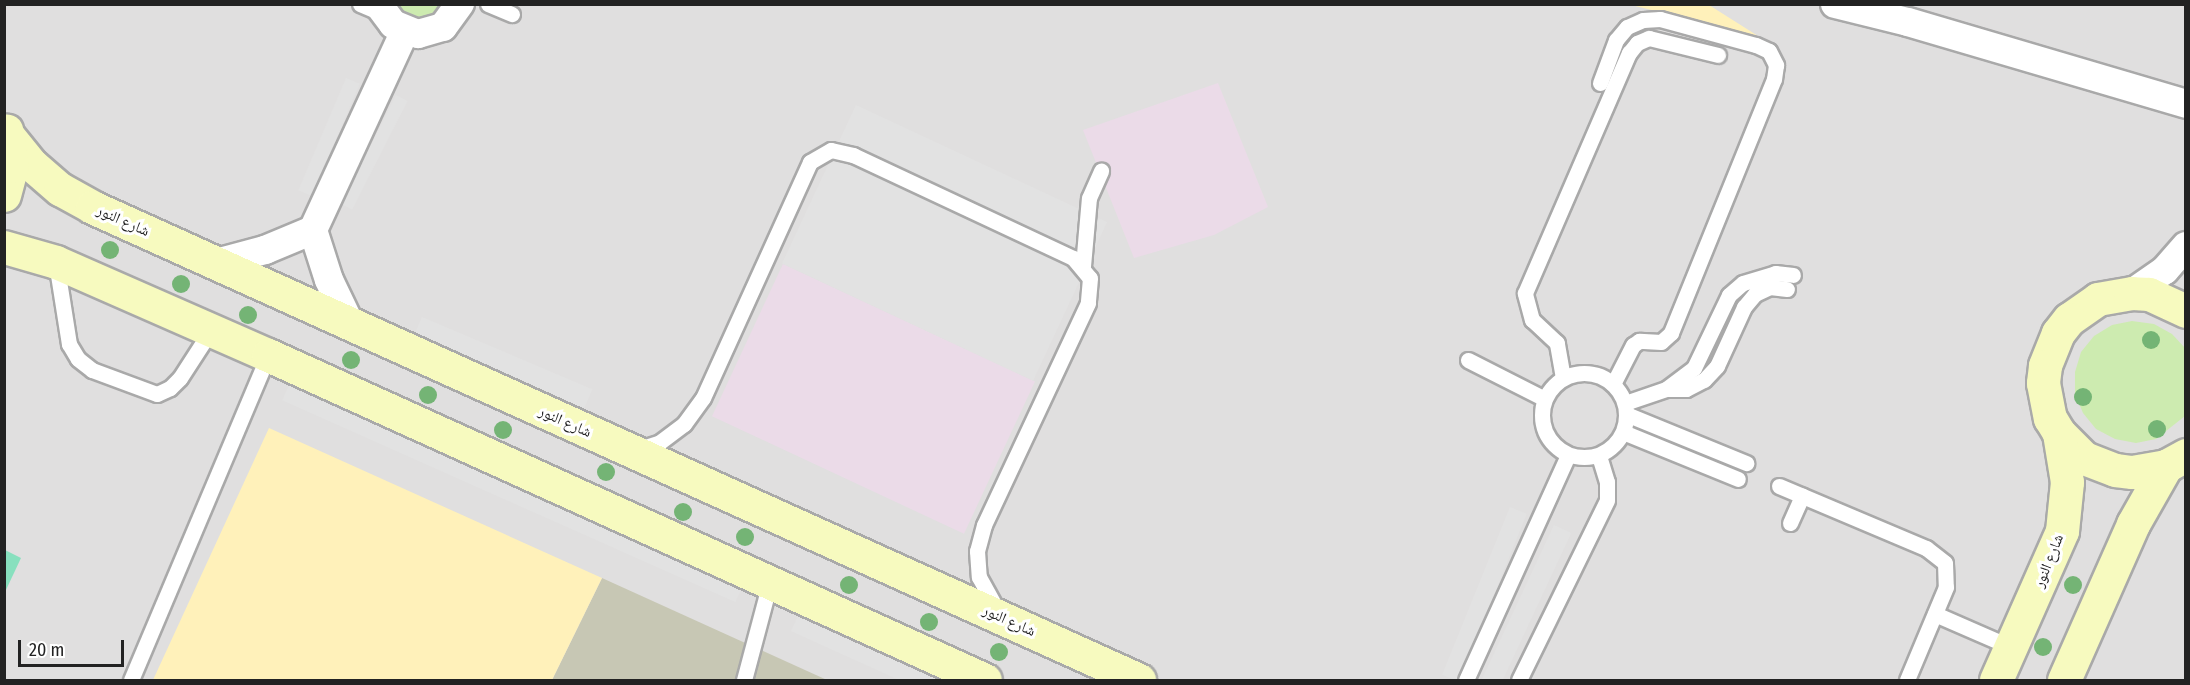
<!DOCTYPE html>
<html>
<head>
<meta charset="utf-8">
<style>
  body { margin:0 }
  #map { position:relative; width:2190px; height:685px; overflow:hidden; background:#f2efe9; font-family:"Fira Sans Condensed","Noto Naskh Arabic",sans-serif }
  div>[style] { position:absolute }
  [style*='--x'] { left:calc(var(--x)*1px); top:calc(var(--y)*1px); width:calc(var(--w)*1px); rotate:calc(var(--a)*1deg) }
  .residential>* { inset:0; background:#e0dfdf; transform-origin:0 0 }
  .industrial>* { inset:0; background:#ebdbe8; transform-origin:0 0 }
  .construction>* { inset:0; background:#c7c7b4 }
  .grass>* { inset:0; background:#cdebb0 }
  .sand>* { inset:0; background:#fff1ba }
  .pitch>* { inset:0; background:#88e0be }
  .parking>* { inset:0; background:#e2e2e2; transform-origin:0 0 }
  .roads { filter:drop-shadow(2px 0 #a9a9a9) drop-shadow(-2px 0 #a9a9a9) drop-shadow(0 2px #a9a9a9) drop-shadow(0 -2px #a9a9a9) }
  .lane>* { height:15px; margin:-7.5px; padding:0 7.5px; transform-origin:7.5px; border-radius:7.5px; background:#fff }
  .lane>.ring { margin:-7.5px; padding:0; box-sizing:content-box; background:none; border:15px solid #fff; border-radius:50% }
  .street>* { height:28px; margin:-14px; padding:0 14px; transform-origin:14px; border-radius:14px; background:#fff }
  .secondary>* { height:33px; margin:-16.5px; padding:0 16.5px; transform-origin:16.5px; border-radius:16.5px; background:#f7fabf }
  .trees>* { width:18px; height:18px; margin:-9px; border-radius:50%; background:#74b475 }
  span { translate:-50% -50%; white-space:nowrap; text-align:center; line-height:1.15; -webkit-text-stroke:6px #fff; paint-order:stroke }
  .street-label { font-size:15px; color:#222 }
  .frame { position:absolute; inset:0; border:6px solid #222; pointer-events:none }
  .scale { position:absolute; left:18px; top:640px; width:106px; height:27px; box-sizing:border-box; border:3px solid #222; border-top:0; padding-left:8px; font-size:18px; line-height:21px; white-space:nowrap; color:#222; -webkit-text-stroke:4px #fff; paint-order:stroke }
</style>
</head>
<body>
<div id="map">
  <div class="residential">
    <i style="left:5px;top:5px;width:2180px;height:675px"></i>
  </div>
  <div class="industrial">
    <i style="clip-path:polygon(1218px 83px,1268px 207px,1214px 235px,1134px 258px,1083px 130px)"></i>
    <i style="left:783px;top:264px;width:278px;height:168px;rotate:25deg"></i>
  </div>
  <div class="construction">
    <i style="clip-path:polygon(602px 578px,827px 680px,552px 680px)"></i>
  </div>
  <div class="grass">
    <i style="clip-path:polygon(395px 5px,448px 5px,437px 16px,417px 20px)"></i>
    <i style="clip-path:polygon(2132px 321px,2154px 324px,2172px 334px,2186px 349px,2185px 416px,2156px 439px,2136px 443px,2115px 439px,2096px 429px,2083px 413px,2075px 394px,2075px 372px,2081px 352px,2094px 336px,2112px 325px)"></i>
  </div>
  <div class="sand">
    <i style="clip-path:polygon(1631px 5px,1709px 5px,1758px 36px)"></i>
    <i style="clip-path:polygon(269px 428px,602px 578px,552px 680px,153px 680px)"></i>
  </div>
  <div class="pitch">
    <i style="clip-path:polygon(5px 550px,21px 558px,5px 592px)"></i>
  </div>
  <div class="parking">
    <i style="left:346px;top:78px;width:15px;height:122px;rotate:23deg"></i>
    <i style="left:396px;top:95px;width:13px;height:122px;rotate:27deg"></i>
    <i style="left:856px;top:105px;width:277px;height:175px;rotate:25deg"></i>
    <i style="left:422px;top:317px;width:185px;height:21px;rotate:23deg"></i>
    <i style="left:290px;top:383px;width:496px;height:19px;rotate:24deg"></i>
    <i style="left:1510px;top:507px;width:18px;height:181px;rotate:22deg"></i>
    <i style="left:1554px;top:525px;width:19px;height:170px;rotate:25deg"></i>
    <i style="clip-path:polygon(800px 612px,950px 680px,899px 680px,791px 631px)"></i>
  </div>
  <div class="roads">
    <div class="lane">
      <i style="--x:360;--y:4;--w:25;--a:23"></i>
      <i style="--x:488;--y:4;--w:26;--a:23"></i>
      <i style="--x:1600;--y:83;--w:46;--a:-69.6"></i>
      <i style="--x:1616;--y:40;--w:17;--a:-50"></i>
      <i style="--x:1627;--y:27;--w:17;--a:-24"></i>
      <i style="--x:1643;--y:20;--w:17;--a:-3"></i>
      <i style="--x:1660;--y:19;--w:99;--a:15.2"></i>
      <i style="--x:1756;--y:45;--w:14;--a:25"></i>
      <i style="--x:1769;--y:51;--w:16;--a:63"></i>
      <i style="--x:1776;--y:65;--w:14;--a:98"></i>
      <i style="--x:1774;--y:79;--w:274;--a:112.1"></i>
      <i style="--x:1671;--y:333;--w:13;--a:138"></i>
      <i style="--x:1661;--y:342;--w:22;--a:-177"></i>
      <i style="--x:1639;--y:341;--w:7;--a:146"></i>
      <i style="--x:1633;--y:345;--w:44;--a:117.1"></i>
      <i style="--x:56;--y:262;--w:83;--a:81"></i>
      <i style="--x:69;--y:344;--w:17;--a:59"></i>
      <i style="--x:78;--y:359;--w:18;--a:38"></i>
      <i style="--x:92;--y:370;--w:69;--a:20.3"></i>
      <i style="--x:157;--y:394;--w:14;--a:-25"></i>
      <i style="--x:170;--y:388;--w:14;--a:-45"></i>
      <i style="--x:180;--y:378;--w:57;--a:-57.1"></i>
      <i style="--x:1083;--y:266;--w:68;--a:-85"></i>
      <i style="--x:1089;--y:198;--w:30;--a:-66"></i>
      <i style="--x:1468;--y:360;--w:86;--a:26.9"></i>
      <i class="ring" style="left:1542px;top:373px;width:69px;height:69px"></i>
      <i style="--x:1563;--y:378;--w:36;--a:-100"></i>
      <i style="--x:1557;--y:343;--w:34;--a:-137"></i>
      <i style="--x:1532;--y:320;--w:28;--a:-105"></i>
      <i style="--x:1525;--y:293;--w:262;--a:-66.6"></i>
      <i style="--x:1629;--y:53;--w:13;--a:-51"></i>
      <i style="--x:1637;--y:43;--w:13;--a:-23"></i>
      <i style="--x:1649;--y:38;--w:71;--a:13.8"></i>
      <i style="--x:1669;--y:389;--w:17;--a:0"></i>
      <i style="--x:1686;--y:389;--w:20;--a:-27"></i>
      <i style="--x:1704;--y:380;--w:19;--a:-47"></i>
      <i style="--x:1717;--y:366;--w:65;--a:-65.4"></i>
      <i style="--x:1744;--y:307;--w:17;--a:-50"></i>
      <i style="--x:1755;--y:294;--w:17;--a:-25"></i>
      <i style="--x:1770;--y:287;--w:17;--a:7"></i>
      <i style="--x:1625;--y:403;--w:43;--a:-18.9"></i>
      <i style="--x:1666;--y:389;--w:35;--a:-37"></i>
      <i style="--x:1694;--y:368;--w:81;--a:-64.4"></i>
      <i style="--x:1729;--y:295;--w:18;--a:-41"></i>
      <i style="--x:1743;--y:283;--w:34;--a:-17"></i>
      <i style="--x:1775;--y:273;--w:18;--a:6"></i>
      <i style="--x:1626;--y:414;--w:130;--a:22.2"></i>
      <i style="--x:1623;--y:432;--w:124;--a:22.2"></i>
      <i style="--x:636;--y:450;--w:25;--a:-18"></i>
      <i style="--x:660;--y:442;--w:30;--a:-37"></i>
      <i style="--x:684;--y:424;--w:32;--a:-54"></i>
      <i style="--x:703;--y:398;--w:259;--a:-65.6"></i>
      <i style="--x:810;--y:162;--w:24;--a:-30"></i>
      <i style="--x:831;--y:150;--w:23;--a:13"></i>
      <i style="--x:853;--y:155;--w:243;--a:25.1"></i>
      <i style="--x:1073;--y:258;--w:26;--a:50"></i>
      <i style="--x:1090;--y:278;--w:25;--a:95"></i>
      <i style="--x:1088;--y:303;--w:245;--a:115.1"></i>
      <i style="--x:984;--y:525;--w:27;--a:105"></i>
      <i style="--x:977;--y:551;--w:26;--a:86"></i>
      <i style="--x:979;--y:577;--w:35;--a:61"></i>
      <i style="--x:1779;--y:486;--w:160;--a:22.9"></i>
      <i style="--x:1926;--y:548;--w:24;--a:38"></i>
      <i style="--x:1945;--y:563;--w:24;--a:88"></i>
      <i style="--x:1946;--y:587;--w:101;--a:112.8"></i>
      <i style="--x:1790;--y:523;--w:30;--a:-66"></i>
      <i style="--x:1935;--y:614;--w:83;--a:23.5"></i>
      <i style="--x:131;--y:680;--w:353;--a:-67.1"></i>
      <i style="--x:744;--y:680;--w:101;--a:-75.1"></i>
      <i style="--x:1466;--y:680;--w:247;--a:-65.6"></i>
      <i style="--x:1519;--y:680;--w:200;--a:-63.9"></i>
      <i style="--x:1607;--y:500;--w:18;--a:-90"></i>
      <i style="--x:1607;--y:482;--w:28;--a:-107"></i>
    </div>
    <div class="street">
      <i style="--x:378;--y:4;--w:25;--a:53"></i>
      <i style="--x:393;--y:24;--w:27;--a:22"></i>
      <i style="--x:418;--y:34;--w:26;--a:-16"></i>
      <i style="--x:443;--y:27;--w:29;--a:-54"></i>
      <i style="--x:1835;--y:4;--w:75;--a:13.9"></i>
      <i style="--x:1908;--y:22;--w:290;--a:16.4"></i>
      <i style="--x:313;--y:230;--w:52;--a:72.3"></i>
      <i style="--x:329;--y:280;--w:51;--a:64.4"></i>
      <i style="--x:216;--y:263;--w:51;--a:-14.9"></i>
      <i style="--x:265;--y:250;--w:52;--a:-22.6"></i>
      <i style="--x:313;--y:230;--w:219;--a:-65.2"></i>
      <i style="--x:2132;--y:293;--w:40;--a:-34.9"></i>
      <i style="--x:2165;--y:270;--w:32;--a:-49"></i>
    </div>
    <div class="secondary">
      <i style="--x:9;--y:137;--w:36;--a:51"></i>
      <i style="--x:32;--y:165;--w:37;--a:41"></i>
      <i style="--x:60;--y:189;--w:37;--a:29"></i>
      <i style="--x:92;--y:207;--w:1149;--a:24.31"></i>
      <i style="--x:4;--y:195;--w:30;--a:-75"></i>
      <i style="--x:12;--y:166;--w:36;--a:-99"></i>
      <i style="--x:4;--y:247;--w:54;--a:16.1"></i>
      <i style="--x:56;--y:262;--w:232;--a:23.7"></i>
      <i style="--x:268;--y:355;--w:787;--a:24.38"></i>
      <i style="--x:2186;--y:311;--w:41;--a:-155.3"></i>
      <i style="--x:2149;--y:294;--w:17;--a:-177"></i>
      <i style="--x:2132;--y:293;--w:35;--a:170"></i>
      <i style="--x:2098;--y:299;--w:35;--a:145"></i>
      <i style="--x:2069;--y:319;--w:18;--a:128"></i>
      <i style="--x:2058;--y:333;--w:35;--a:112"></i>
      <i style="--x:2045;--y:366;--w:17;--a:97"></i>
      <i style="--x:2043;--y:383;--w:36;--a:79"></i>
      <i style="--x:2050;--y:418;--w:17;--a:59"></i>
      <i style="--x:2059;--y:433;--w:35;--a:45"></i>
      <i style="--x:2084;--y:458;--w:33;--a:21"></i>
      <i style="--x:2115;--y:470;--w:17;--a:7"></i>
      <i style="--x:2132;--y:472;--w:35;--a:-10"></i>
      <i style="--x:2166;--y:466;--w:23;--a:-29"></i>
      <i style="--x:1996;--y:680;--w:163;--a:-66.1"></i>
      <i style="--x:2062;--y:531;--w:49;--a:-84.2"></i>
      <i style="--x:2067;--y:482;--w:50;--a:-99.3"></i>
      <i style="--x:2064;--y:680;--w:171;--a:-66.1"></i>
      <i style="--x:2133;--y:524;--w:67;--a:-60.4"></i>
    </div>
  </div>
  <div class="trees">
    <i style="left:110px;top:250px"></i>
    <i style="left:181px;top:284px"></i>
    <i style="left:248px;top:315px"></i>
    <i style="left:2151px;top:340px"></i>
    <i style="left:351px;top:360px"></i>
    <i style="left:428px;top:395px"></i>
    <i style="left:2083px;top:397px"></i>
    <i style="left:2157px;top:429px"></i>
    <i style="left:503px;top:430px"></i>
    <i style="left:606px;top:472px"></i>
    <i style="left:683px;top:512px"></i>
    <i style="left:745px;top:537px"></i>
    <i style="left:849px;top:585px"></i>
    <i style="left:2073px;top:585px"></i>
    <i style="left:929px;top:622px"></i>
    <i style="left:2043px;top:647px"></i>
    <i style="left:999px;top:652px"></i>
  </div>
  <div class="street-label">
    <span style="left:123px;top:221px;rotate:24deg">شارع النور</span>
    <span style="left:565px;top:422px;rotate:24deg">شارع النور</span>
    <span style="left:2049px;top:561px;rotate:-68deg">شارع النور</span>
    <span style="left:1009px;top:621px;rotate:24deg">شارع النور</span>
  </div>
  <div class="frame"></div>
  <div class="scale">20 m</div>
</div>
</body>
</html>
